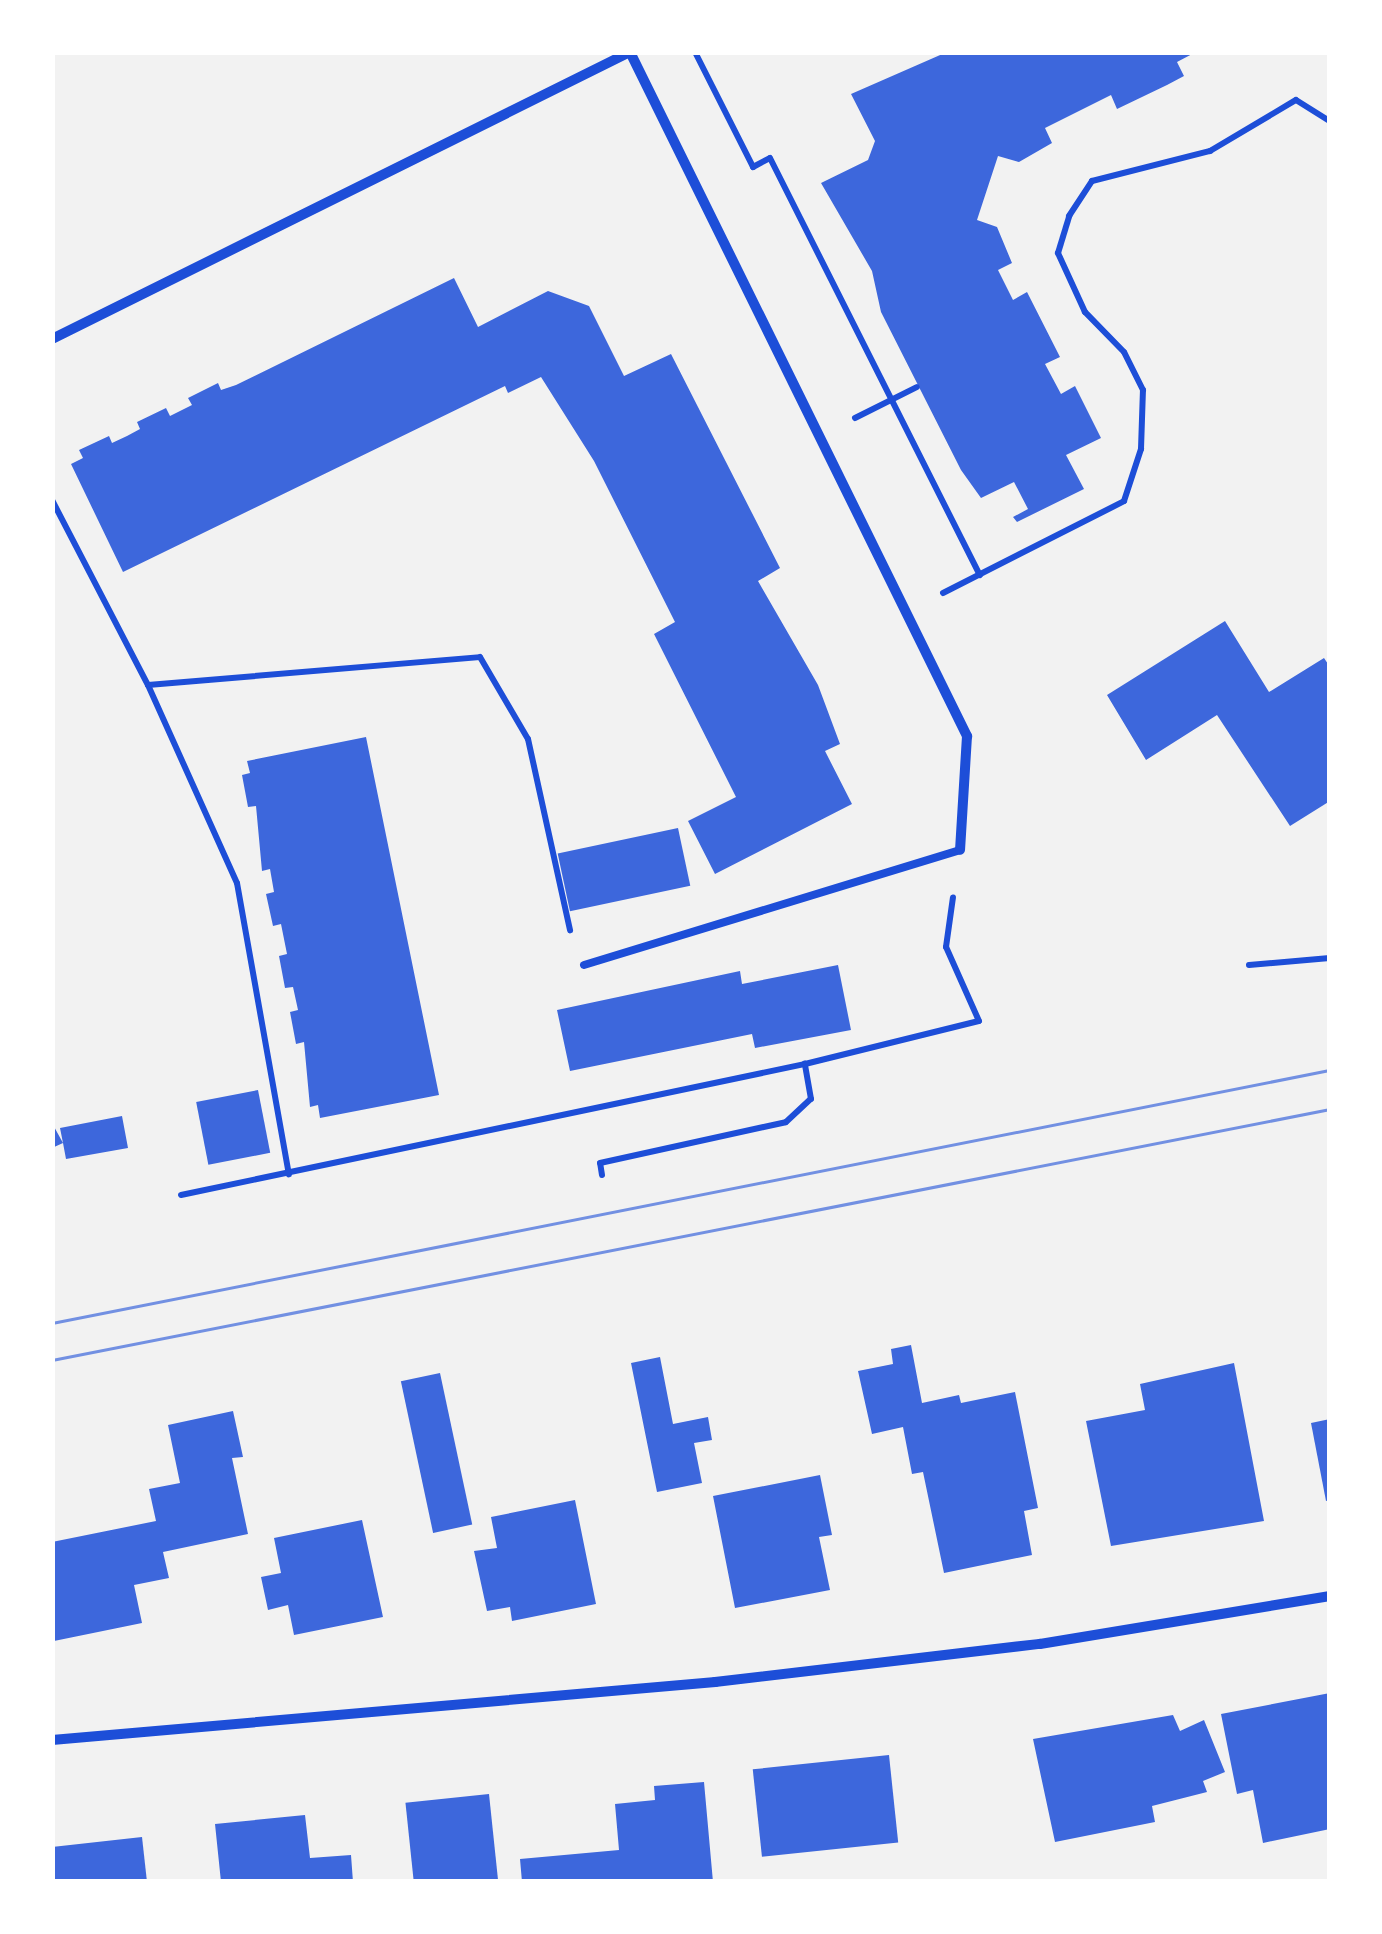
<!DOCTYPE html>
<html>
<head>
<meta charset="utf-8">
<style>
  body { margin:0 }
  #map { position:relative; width:1382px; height:1934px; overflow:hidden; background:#f2f2f2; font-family:"DejaVu Sans",sans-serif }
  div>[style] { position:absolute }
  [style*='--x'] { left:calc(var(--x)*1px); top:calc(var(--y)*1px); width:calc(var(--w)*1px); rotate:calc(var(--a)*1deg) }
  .building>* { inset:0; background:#3d67dc; transform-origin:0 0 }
  .path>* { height:6px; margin:-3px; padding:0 3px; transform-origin:3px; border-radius:3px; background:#1d4ed8 }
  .service>* { height:8px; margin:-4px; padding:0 4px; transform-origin:4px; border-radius:4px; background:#1d4ed8 }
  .minor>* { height:10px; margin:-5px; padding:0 5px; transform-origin:5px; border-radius:5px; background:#1d4ed8 }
  .tram>* { height:2.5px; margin:-1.25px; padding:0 1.25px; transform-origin:1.25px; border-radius:1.25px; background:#7290e2 }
  span { translate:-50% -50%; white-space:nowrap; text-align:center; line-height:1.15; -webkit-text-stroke:8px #fff; paint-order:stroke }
  .frame { position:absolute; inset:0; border:55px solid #fff; pointer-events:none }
</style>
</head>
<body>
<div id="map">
  <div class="building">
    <i style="clip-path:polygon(947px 52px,1196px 52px,1177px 62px,1184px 76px,1167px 85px,1117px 109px,1111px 95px,1045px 128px,1052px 143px,1019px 162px,998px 156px,977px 220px,997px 227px,1012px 263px,998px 270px,1013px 300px,1027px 292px,1060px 357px,1045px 364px,1061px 394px,1075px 386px,1101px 438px,1066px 455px,1084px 489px,1017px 522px,1013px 517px,1028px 509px,1014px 482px,981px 498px,961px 470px,881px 312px,872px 271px,821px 183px,868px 160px,875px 141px,851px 94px)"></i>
    <i style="clip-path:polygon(454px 278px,478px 327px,548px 291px,589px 306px,624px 376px,671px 354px,780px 568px,758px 581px,818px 685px,840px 744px,825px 751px,852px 804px,715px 874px,688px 821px,736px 797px,654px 634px,675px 622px,594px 461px,541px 377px,508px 393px,505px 386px,123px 572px,71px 464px,83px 458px,79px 450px,109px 436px,112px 443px,127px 436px,140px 429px,137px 422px,166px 408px,170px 416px,192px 405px,188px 398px,218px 383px,221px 390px,236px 385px)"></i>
    <i style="clip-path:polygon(1225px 621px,1269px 692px,1324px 658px,1330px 667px,1330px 801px,1290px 826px,1217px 715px,1146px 760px,1107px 695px)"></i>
    <i style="clip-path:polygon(366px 737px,439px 1095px,320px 1118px,318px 1105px,310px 1107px,304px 1042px,296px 1044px,290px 1012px,298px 1010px,293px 987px,285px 988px,279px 956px,287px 954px,281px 924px,273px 926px,266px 894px,274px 892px,270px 869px,262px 871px,256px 806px,248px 807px,242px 775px,250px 773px,247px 761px)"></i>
    <i style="left:678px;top:828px;width:59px;height:123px;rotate:78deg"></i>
    <i style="clip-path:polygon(838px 965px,851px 1030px,755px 1048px,752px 1034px,570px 1071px,557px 1010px,740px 971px,742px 984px)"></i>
    <i style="left:258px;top:1090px;width:64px;height:63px;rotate:79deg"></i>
    <i style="clip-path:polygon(122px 1116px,128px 1148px,66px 1159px,63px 1143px,52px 1148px,52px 1123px,63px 1143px,60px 1128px)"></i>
    <i style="clip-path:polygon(911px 1345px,922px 1403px,959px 1395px,961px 1403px,1015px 1392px,1038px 1508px,1024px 1511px,1032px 1555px,944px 1573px,923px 1472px,912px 1474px,903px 1427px,872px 1434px,858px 1371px,893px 1364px,891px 1349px)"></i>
    <i style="clip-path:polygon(660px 1357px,673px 1424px,708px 1417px,712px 1440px,694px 1443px,702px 1483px,657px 1492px,631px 1363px)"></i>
    <i style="clip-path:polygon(1234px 1363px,1264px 1521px,1111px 1546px,1086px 1421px,1145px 1410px,1140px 1384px)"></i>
    <i style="left:440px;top:1373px;width:155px;height:40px;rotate:78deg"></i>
    <i style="clip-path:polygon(233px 1411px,243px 1457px,232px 1458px,248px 1534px,163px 1552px,169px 1578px,134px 1585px,142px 1623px,54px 1641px,52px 1542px,156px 1521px,149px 1489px,180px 1483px,168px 1425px)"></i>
    <i style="clip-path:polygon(1330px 1419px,1330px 1500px,1326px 1501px,1311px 1423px)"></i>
    <i style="clip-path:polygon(820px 1475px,832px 1535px,819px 1537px,830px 1590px,735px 1608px,713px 1496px)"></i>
    <i style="clip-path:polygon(575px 1500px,596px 1604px,512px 1621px,510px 1607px,487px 1611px,474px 1551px,497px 1548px,491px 1517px)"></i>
    <i style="clip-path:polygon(362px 1520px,383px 1617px,294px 1635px,288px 1605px,268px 1610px,261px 1577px,281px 1573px,274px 1538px)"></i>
    <i style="clip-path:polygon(1330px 1693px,1330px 1829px,1263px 1843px,1253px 1790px,1237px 1794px,1221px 1714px)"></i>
    <i style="clip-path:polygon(1173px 1715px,1180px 1731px,1204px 1720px,1225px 1772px,1203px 1781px,1207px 1792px,1152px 1806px,1155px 1822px,1055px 1842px,1033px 1739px)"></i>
    <i style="left:889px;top:1755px;width:88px;height:137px;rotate:84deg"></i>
    <i style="clip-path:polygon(704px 1782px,713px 1882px,522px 1882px,520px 1859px,619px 1850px,615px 1804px,655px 1800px,654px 1786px)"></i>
    <i style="left:489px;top:1794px;width:88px;height:84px;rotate:84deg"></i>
    <i style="clip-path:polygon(305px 1815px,310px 1858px,351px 1855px,353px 1882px,221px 1882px,215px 1824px)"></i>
    <i style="clip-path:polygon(142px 1837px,147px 1882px,52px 1882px,52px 1847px)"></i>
  </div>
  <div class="path">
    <i style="--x:695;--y:52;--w:129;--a:63.2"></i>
    <i style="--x:753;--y:167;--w:19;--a:-28"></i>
    <i style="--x:770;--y:158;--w:467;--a:63.3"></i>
    <i style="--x:855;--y:418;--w:69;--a:-26.6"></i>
    <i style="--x:52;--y:500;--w:208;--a:62.6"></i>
    <i style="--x:148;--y:685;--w:217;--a:65.8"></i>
    <i style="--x:237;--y:883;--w:296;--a:79.9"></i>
    <i style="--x:943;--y:593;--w:203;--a:-26.9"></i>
    <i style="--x:1124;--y:501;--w:55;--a:-71.9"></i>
    <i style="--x:1141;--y:449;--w:59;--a:-88.1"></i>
    <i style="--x:1143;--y:390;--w:42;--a:-116.6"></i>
    <i style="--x:1124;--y:352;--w:56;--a:-134.3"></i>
    <i style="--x:1085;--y:312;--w:65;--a:-114.6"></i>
    <i style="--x:1058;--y:253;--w:39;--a:-73"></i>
    <i style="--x:1069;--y:216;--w:42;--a:-56.7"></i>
    <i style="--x:1092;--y:181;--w:122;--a:-14.3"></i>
    <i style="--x:1210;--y:151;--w:100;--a:-30.7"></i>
    <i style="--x:1296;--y:100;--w:40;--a:32"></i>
    <i style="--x:148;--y:685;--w:333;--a:-4.8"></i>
    <i style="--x:480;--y:657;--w:95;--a:59.7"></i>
    <i style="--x:528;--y:739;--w:196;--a:77.6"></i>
    <i style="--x:1249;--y:965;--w:81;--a:-4.9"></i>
    <i style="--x:602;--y:1175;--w:12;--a:-99"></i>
    <i style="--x:600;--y:1163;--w:190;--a:-12.4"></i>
    <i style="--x:786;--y:1122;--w:34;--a:-43"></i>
    <i style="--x:811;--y:1099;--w:36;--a:-100"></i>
    <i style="--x:181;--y:1195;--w:638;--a:-11.86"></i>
    <i style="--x:805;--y:1064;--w:179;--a:-13.9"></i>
    <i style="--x:979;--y:1021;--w:81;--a:-114"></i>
    <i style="--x:946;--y:947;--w:50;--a:-82"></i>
  </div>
  <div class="service">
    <i style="--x:584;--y:965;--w:393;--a:-17"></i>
  </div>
  <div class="minor">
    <i style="--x:630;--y:52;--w:763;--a:63.77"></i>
    <i style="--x:967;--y:736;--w:114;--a:93.5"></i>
    <i style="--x:52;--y:339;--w:645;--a:-26.41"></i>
    <i style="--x:52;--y:1740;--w:666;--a:-5"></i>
    <i style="--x:715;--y:1682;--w:327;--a:-6.7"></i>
    <i style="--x:1040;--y:1644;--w:294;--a:-9.4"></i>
  </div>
  <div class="tram">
    <i style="--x:52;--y:1323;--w:1303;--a:-11.2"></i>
    <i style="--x:52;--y:1360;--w:1302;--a:-11.11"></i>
  </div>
  <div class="frame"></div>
</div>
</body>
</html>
